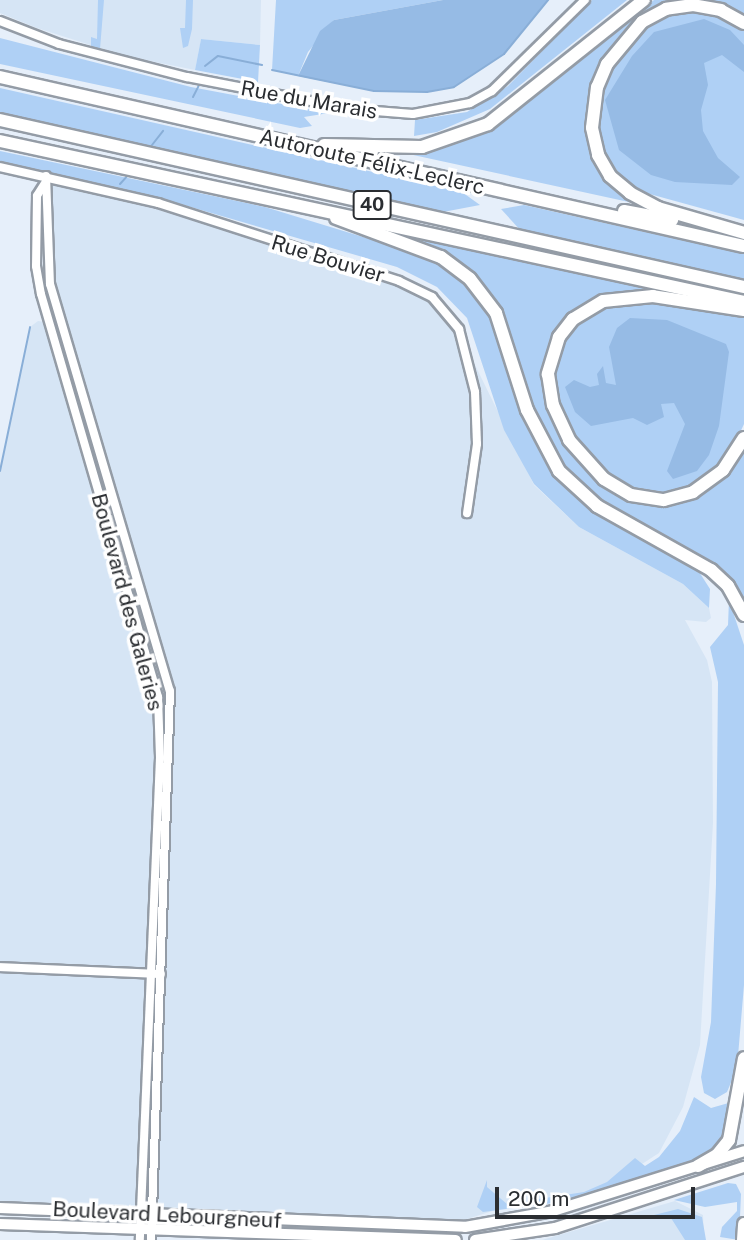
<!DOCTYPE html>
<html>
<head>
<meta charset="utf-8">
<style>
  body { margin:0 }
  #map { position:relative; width:744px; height:1240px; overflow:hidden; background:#e6effa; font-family:"Public Sans",sans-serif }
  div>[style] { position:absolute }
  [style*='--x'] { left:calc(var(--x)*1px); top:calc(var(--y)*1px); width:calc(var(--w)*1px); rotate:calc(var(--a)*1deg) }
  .built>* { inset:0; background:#d6e5f5 }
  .green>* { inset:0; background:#afd0f5 }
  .forest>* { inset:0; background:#96bbe5 }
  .stream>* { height:2px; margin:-1px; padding:0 1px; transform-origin:1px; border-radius:1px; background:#89aed7 }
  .roads { filter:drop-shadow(2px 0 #949ca6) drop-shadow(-2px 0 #949ca6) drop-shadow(0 2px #949ca6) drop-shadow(0 -2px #949ca6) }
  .minor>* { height:8px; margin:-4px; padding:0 4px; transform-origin:4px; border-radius:4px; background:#fff }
  .major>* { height:10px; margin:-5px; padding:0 5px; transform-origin:5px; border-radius:5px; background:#fff }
  .highway>* { height:12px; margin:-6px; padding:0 6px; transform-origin:6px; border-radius:6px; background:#fff }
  span { translate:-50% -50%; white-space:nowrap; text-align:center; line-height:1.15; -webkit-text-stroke:7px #fff; paint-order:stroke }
  .shield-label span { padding:2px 5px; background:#fff; border:2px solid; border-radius:5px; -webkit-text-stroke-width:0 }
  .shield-label { font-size:19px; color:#2a2d31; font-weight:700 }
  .street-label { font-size:21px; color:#2a2d31 }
  .scale { position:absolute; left:495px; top:1187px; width:200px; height:32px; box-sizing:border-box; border:4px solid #2a2d31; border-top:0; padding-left:9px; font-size:21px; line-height:24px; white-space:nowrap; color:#2a2d31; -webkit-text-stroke:5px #fff; paint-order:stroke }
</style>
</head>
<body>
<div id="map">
  <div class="built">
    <i style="clip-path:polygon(0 0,261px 0,260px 45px,201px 39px,195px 70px,125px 56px,37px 28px,0 13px)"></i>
    <i style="clip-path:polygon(46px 176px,134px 196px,421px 291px,451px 316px,534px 485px,579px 527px,683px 584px,709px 608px,711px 618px,706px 622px,685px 620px,707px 660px,712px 682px,713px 823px,700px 1045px,683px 1107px,659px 1153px,600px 1191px,575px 1199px,502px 1208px,467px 1219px,465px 1227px,151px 1214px,170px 691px,112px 505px,126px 581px,158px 697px,160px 733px,139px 1214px,0 1208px,0 471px,30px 327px,38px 321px,57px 324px)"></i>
    <i style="clip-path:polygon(675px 1201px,703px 1215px,704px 1240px,542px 1240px)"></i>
  </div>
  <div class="green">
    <i style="clip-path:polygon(98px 0,104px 0,100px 49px,91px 46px,91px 37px,97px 39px)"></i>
    <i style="clip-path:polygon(186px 0,193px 0,192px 29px,188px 46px,183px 48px,180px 28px,185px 28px)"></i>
    <i style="clip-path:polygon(276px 0,443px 0,334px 20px,308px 52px,298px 76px,272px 70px)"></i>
    <i style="clip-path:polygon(592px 0,627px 0,490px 109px,437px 132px,414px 136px,415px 120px,467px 112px,508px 86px)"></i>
    <i style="clip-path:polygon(654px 0,744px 0,744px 18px,720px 5px,641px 20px,608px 53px,598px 72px,590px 142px,606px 179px,638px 204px,404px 153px,451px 144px,499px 122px)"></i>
    <i style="clip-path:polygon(701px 10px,744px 30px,744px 220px,646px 193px,625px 181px,601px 150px,595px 131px,596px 109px,610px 68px,644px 27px,670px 14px)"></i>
    <i style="clip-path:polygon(0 38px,191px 87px,329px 113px,304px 117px,312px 126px,300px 128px,0 64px)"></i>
    <i style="clip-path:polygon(201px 39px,260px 45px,258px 82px,195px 70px)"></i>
    <i style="clip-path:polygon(0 88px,462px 192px,480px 205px,443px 212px,0 113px)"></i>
    <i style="clip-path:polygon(0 151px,265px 207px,422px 255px,448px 269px,467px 284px,490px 315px,529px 432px,559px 479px,603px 517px,696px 567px,710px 589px,709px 608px,683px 584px,579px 527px,534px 484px,504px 430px,467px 318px,437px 287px,397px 267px,153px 196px,0 161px)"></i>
    <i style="clip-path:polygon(524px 205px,744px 254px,744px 281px,522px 232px,501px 209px)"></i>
    <i style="clip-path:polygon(366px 222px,662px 291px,598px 298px,557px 335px,545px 359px,546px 391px,556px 426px,579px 462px,603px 485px,628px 499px,696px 496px,726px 477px,744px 448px,744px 601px,734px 586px,591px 497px,562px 467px,543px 437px,503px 310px,483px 284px,461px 265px,424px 244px)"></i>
    <i style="clip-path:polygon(649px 301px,744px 316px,744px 424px,731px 452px,717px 471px,690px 489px,653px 496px,636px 492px,600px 470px,568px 428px,552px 383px,553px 361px,569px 328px,599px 306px)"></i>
    <i style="clip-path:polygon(729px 600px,744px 645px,744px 985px,737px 1068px,727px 1092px,715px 1099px,704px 1093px,701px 1077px,711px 1022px,716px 884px,718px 682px,710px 647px,728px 625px)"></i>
    <i style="clip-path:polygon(694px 1097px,711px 1108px,732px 1102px,720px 1142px,705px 1156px,616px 1189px,561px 1202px,483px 1212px,477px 1207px,487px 1180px,487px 1187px,507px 1204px,584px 1192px,607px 1182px,635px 1158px,645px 1166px,659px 1157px,680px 1131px)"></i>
    <i style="clip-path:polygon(728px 1183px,736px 1184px,741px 1194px,739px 1240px,720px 1237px,722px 1227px,737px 1211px,737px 1202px,705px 1207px,674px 1200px)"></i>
    <i style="clip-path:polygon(678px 1209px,702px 1217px,706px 1240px,685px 1240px,671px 1218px,654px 1215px)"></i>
  </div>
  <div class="forest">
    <i style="clip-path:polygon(443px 0,548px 0,504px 54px,454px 87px,427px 92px,374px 91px,298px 76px,320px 31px,334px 20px)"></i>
    <i style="clip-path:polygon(704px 19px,730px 30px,744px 45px,744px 72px,722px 55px,704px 63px,708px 85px,701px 110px,703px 131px,718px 158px,740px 177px,732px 185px,675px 182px,651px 175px,619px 150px,605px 100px,632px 56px,654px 32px)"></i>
    <i style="clip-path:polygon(630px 318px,667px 320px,726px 344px,729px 352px,719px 426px,709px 455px,697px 471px,673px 479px,667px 471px,685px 424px,674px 403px,661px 404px,664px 417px,647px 425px,633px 418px,591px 426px,575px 412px,565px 387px,574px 380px,590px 387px,599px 385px,597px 374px,603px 366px,606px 383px,616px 385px,609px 347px,617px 328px)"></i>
  </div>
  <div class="stream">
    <i style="--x:205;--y:66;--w:16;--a:-38"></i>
    <i style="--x:218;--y:56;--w:45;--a:11.6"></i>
    <i style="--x:272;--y:70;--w:104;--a:11.6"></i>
    <i style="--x:374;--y:91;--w:53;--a:1.1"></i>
    <i style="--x:427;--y:92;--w:27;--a:-10"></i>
    <i style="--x:454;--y:87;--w:60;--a:-33.4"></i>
    <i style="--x:504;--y:54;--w:70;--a:-50.8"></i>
    <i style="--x:193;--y:97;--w:13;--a:-63"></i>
    <i style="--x:152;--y:145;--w:18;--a:-52"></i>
    <i style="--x:120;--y:184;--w:12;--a:-48"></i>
    <i style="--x:0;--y:471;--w:147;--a:-78.2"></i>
  </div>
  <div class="roads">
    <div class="minor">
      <i style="--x:0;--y:21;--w:63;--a:21.3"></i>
      <i style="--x:59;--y:44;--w:132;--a:14.5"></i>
      <i style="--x:187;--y:77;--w:167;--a:11"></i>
      <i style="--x:351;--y:109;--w:62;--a:4.6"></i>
      <i style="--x:413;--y:114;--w:58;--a:-10.9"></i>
      <i style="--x:470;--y:103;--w:25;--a:-29"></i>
      <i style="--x:492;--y:91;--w:130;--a:-44.4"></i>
      <i style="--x:0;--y:167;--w:162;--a:12.8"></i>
      <i style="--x:158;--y:203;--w:253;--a:17.9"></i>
      <i style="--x:399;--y:281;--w:37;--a:26"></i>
      <i style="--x:432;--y:297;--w:42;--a:49.8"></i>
      <i style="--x:459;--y:329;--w:65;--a:75.7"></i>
      <i style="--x:475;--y:392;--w:52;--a:87.8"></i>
      <i style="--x:477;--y:444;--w:70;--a:98.2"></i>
      <i style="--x:46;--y:176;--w:108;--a:87.9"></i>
      <i style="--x:50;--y:284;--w:424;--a:73.6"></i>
      <i style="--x:170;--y:691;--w:549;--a:91.98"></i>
      <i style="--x:45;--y:183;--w:15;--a:122"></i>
      <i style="--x:37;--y:196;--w:70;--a:90.8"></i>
      <i style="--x:36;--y:266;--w:28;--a:80"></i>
      <i style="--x:41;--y:294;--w:420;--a:73.8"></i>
      <i style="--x:158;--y:697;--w:61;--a:88.1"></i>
      <i style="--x:160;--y:758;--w:482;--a:92.4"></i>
      <i style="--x:0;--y:967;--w:161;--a:2.5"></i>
    </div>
    <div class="major">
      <i style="--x:0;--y:1208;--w:465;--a:2.3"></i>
      <i style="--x:465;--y:1227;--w:89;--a:-10.3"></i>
      <i style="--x:553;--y:1211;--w:200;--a:-17.4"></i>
      <i style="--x:0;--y:1224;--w:456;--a:2"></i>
      <i style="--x:475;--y:1240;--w:81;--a:-8.5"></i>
      <i style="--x:555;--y:1228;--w:199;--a:-17.9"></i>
    </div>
    <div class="highway">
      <i style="--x:744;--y:23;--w:26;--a:-151"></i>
      <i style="--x:721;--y:10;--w:28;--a:-170"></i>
      <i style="--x:693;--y:5;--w:27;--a:172"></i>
      <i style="--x:666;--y:9;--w:27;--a:152"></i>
      <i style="--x:642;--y:22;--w:55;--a:129.8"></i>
      <i style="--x:607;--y:64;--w:25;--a:113"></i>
      <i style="--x:597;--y:87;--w:41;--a:97"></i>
      <i style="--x:592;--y:128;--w:28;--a:77"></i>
      <i style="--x:598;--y:155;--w:24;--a:60"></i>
      <i style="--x:610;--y:176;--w:26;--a:40"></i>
      <i style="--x:630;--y:193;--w:32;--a:28"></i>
      <i style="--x:658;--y:208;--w:90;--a:16.2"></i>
      <i style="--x:0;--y:77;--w:763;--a:12.8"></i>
      <i style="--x:0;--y:120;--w:763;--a:12.65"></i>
      <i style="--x:0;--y:141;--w:761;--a:12.21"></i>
      <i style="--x:324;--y:145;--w:98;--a:1.2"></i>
      <i style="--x:422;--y:147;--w:70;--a:-19.2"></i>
      <i style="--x:488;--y:124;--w:199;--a:-38.5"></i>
      <i style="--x:624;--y:211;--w:49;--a:10.6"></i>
      <i style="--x:336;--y:218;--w:112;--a:20.4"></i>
      <i style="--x:441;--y:257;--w:36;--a:37"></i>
      <i style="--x:470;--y:279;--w:43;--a:52.6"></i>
      <i style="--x:496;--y:313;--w:102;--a:72.3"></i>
      <i style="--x:527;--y:410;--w:69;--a:62.3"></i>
      <i style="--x:559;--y:471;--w:52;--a:42.6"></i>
      <i style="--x:597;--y:506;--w:131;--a:29.3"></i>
      <i style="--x:711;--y:570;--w:23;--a:43"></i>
      <i style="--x:728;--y:586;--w:33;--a:61"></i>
      <i style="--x:744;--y:310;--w:92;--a:-171.3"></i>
      <i style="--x:653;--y:296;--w:50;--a:174.3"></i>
      <i style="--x:603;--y:301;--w:35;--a:149"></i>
      <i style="--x:573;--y:319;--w:23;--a:128"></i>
      <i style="--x:559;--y:337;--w:39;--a:107"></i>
      <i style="--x:548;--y:374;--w:31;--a:81"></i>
      <i style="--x:553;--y:405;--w:38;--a:65"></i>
      <i style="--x:569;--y:440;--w:52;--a:48.1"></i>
      <i style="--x:604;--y:479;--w:31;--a:31"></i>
      <i style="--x:631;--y:495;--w:33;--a:9"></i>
      <i style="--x:664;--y:500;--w:30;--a:-15"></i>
      <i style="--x:693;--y:492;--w:37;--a:-36"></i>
      <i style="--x:723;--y:470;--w:38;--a:-57"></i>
      <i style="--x:698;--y:1166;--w:22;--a:-30"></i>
      <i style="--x:717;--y:1155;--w:19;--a:-51"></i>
      <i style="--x:729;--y:1140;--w:83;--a:-79.6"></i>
      <i style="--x:743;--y:1240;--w:16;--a:-86"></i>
    </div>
  </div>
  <div class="shield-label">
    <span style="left:372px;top:205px">40</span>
  </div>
  <div class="street-label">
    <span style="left:309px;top:100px;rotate:10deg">Rue du Marais</span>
    <span style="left:372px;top:162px;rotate:13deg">Autoroute Félix-Leclerc</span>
    <span style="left:328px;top:259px;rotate:17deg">Rue Bouvier</span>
    <span style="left:127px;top:602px;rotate:75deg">Boulevard des Galeries</span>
    <span style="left:167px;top:1215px;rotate:3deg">Boulevard Lebourgneuf</span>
  </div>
  <div class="scale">200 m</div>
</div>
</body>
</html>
